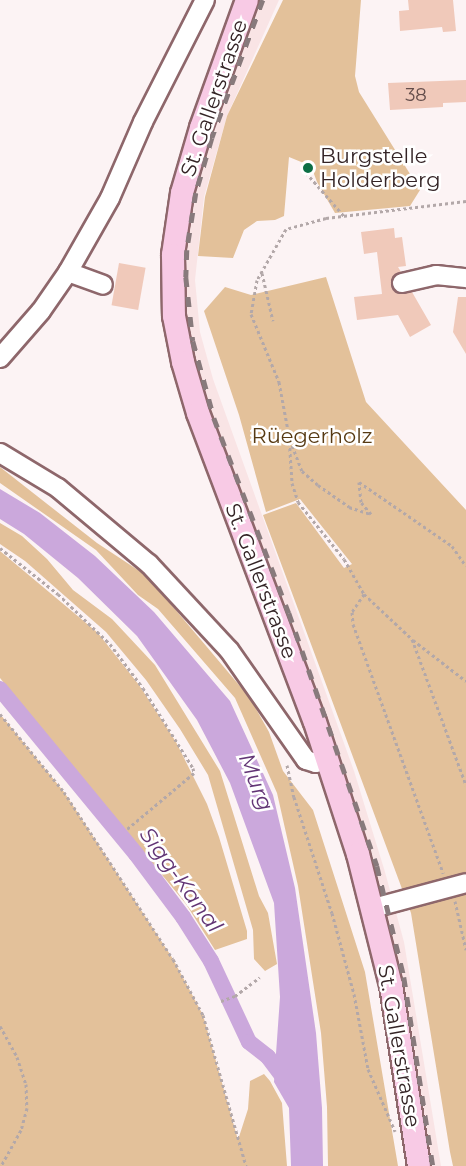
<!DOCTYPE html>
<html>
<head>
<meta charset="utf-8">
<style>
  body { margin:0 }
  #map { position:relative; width:466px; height:1166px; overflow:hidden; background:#fcf3f4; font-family:Montserrat,sans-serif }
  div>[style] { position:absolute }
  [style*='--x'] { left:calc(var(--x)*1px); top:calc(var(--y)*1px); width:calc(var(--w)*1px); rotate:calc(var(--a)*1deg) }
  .built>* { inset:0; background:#f9e4e5 }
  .green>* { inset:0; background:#e3c19a }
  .water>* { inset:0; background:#cba8dc }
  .canal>* { height:16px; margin:-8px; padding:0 8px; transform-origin:8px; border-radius:8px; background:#cba8dc }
  .building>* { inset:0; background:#f0c9ba; transform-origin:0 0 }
  .path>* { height:3px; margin-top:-1.5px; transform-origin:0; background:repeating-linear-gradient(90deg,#b3a8a9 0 3px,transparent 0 6px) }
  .roads { filter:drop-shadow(2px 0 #8e676b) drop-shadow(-2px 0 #8e676b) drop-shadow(0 2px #8e676b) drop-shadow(0 -2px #8e676b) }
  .minor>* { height:18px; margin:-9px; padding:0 9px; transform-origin:9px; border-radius:9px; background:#fff }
  .major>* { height:22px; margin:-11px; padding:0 11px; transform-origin:11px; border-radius:11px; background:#f8cae5 }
  .rail>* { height:4.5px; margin-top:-2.25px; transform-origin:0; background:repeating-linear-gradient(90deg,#887a7c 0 10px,transparent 0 20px) }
  .dots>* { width:16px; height:16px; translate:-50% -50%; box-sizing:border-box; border:3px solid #fff; border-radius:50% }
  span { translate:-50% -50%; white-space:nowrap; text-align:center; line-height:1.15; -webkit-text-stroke:5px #fff; paint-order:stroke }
  .number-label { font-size:18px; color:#634d4b }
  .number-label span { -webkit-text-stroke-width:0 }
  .street-label { font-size:21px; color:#342426 }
  .poi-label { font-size:21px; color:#342426 }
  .left { translate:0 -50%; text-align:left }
  .park-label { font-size:21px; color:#573a13 }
  .water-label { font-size:22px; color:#623575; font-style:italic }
</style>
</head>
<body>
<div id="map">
  <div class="built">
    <i style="clip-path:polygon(258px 0,279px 0,227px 116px,204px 197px,195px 280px,200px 332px,213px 379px,354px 771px,385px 872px,404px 942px,441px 1166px,427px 1166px,405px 1016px,195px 371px,184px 314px,183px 247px,198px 165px)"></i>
  </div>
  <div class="green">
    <i style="clip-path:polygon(283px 0,361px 0,355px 76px,359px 92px,420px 190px,410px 206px,335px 213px,317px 182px,311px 166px,289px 157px,284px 216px,275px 220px,257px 221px,244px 230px,233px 258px,198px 256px,205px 197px,227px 116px)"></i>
    <i style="clip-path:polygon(326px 277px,366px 402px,466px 510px,466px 1166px,453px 1166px,450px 1152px,411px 913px,263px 515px,296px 503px,344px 568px,352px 564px,300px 499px,266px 512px,239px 415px,204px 311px,225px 287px,251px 295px)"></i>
    <i style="clip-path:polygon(0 467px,97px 543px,147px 576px,250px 698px,269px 732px,283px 771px,313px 810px,365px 972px,398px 1166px,328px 1166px,327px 1107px,321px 1033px,298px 886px,277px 793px,235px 698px,158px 609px,138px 595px,96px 550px,0 483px)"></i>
    <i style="clip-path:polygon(0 523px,22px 536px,47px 559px,73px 590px,112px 619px,155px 665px,220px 771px,259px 896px,268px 913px,277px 964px,265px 971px,254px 959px,253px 930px,208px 775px,180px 729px,146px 680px,106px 632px,25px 561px,0 544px)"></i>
    <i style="clip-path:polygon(0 551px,98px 633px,139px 685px,176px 742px,207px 804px,219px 837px,247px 931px,247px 939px,215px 950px,186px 904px,0 678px)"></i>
    <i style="clip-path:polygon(0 714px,64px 792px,173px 959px,203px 1015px,238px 1140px,248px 1109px,250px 1081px,264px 1074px,270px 1081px,282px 1103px,287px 1166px,0 1166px)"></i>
  </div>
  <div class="water">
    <i style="clip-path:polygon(0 489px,40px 513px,95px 556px,154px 612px,230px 701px,273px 795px,295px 888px,316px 1033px,322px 1108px,323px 1166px,291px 1166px,289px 1108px,274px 1082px,280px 997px,274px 903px,230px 783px,197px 720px,137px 636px,78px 578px,24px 534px,0 519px)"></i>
  </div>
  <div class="canal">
    <i style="--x:0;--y:689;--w:214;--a:50.5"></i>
    <i style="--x:136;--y:854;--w:79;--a:53.3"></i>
    <i style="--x:183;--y:917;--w:52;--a:57.5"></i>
    <i style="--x:211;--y:961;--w:89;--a:64.9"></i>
    <i style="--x:249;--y:1042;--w:24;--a:38"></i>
    <i style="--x:268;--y:1057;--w:34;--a:53"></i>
  </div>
  <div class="building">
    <i style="clip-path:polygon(408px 0,453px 0,456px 31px,443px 32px,442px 27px,400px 31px,399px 11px,409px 10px)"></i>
    <i style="clip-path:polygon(466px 80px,466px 102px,443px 103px,443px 107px,390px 110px,388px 83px)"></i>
    <i style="clip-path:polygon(394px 228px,395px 238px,402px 237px,406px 266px,398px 267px,401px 272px,394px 275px,391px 286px,399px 294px,412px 292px,431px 325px,410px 337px,398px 315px,357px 320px,354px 297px,382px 294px,377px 252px,364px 254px,361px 232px)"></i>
    <i style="left:119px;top:263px;width:27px;height:43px;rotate:10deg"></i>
    <i style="clip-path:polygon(458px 297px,466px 297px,466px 354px,453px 332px)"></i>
  </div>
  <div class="path">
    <i style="--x:302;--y:168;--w:64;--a:48.8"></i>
    <i style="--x:466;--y:201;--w:141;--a:173.1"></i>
    <i style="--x:326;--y:218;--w:41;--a:164.6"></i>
    <i style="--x:286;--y:229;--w:59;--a:119.6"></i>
    <i style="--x:257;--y:280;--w:35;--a:100"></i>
    <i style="--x:251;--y:314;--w:74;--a:67.6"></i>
    <i style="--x:279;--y:382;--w:55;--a:79.5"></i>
    <i style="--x:289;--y:436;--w:47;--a:86.3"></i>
    <i style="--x:292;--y:483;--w:20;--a:72"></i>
    <i style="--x:298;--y:502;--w:73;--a:51.1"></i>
    <i style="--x:344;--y:559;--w:40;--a:60.3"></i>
    <i style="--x:364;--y:594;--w:66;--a:43.2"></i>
    <i style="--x:412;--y:639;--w:156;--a:69.7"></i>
    <i style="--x:262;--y:273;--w:49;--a:77.1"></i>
    <i style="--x:290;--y:440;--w:33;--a:69"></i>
    <i style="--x:302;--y:471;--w:21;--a:41"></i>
    <i style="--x:318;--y:485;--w:38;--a:35"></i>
    <i style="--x:349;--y:507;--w:23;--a:18"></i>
    <i style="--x:371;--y:514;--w:16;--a:-130"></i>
    <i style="--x:361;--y:502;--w:20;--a:-96"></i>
    <i style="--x:359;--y:482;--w:113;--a:34.5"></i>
    <i style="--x:452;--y:546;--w:24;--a:55"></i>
    <i style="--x:0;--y:548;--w:74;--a:38.4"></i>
    <i style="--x:58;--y:594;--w:72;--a:43.9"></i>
    <i style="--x:110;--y:644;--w:55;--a:53.1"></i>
    <i style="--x:143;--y:688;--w:94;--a:58"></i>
    <i style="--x:193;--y:768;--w:5;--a:79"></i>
    <i style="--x:194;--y:773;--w:87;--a:140.1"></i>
    <i style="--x:364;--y:594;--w:22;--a:124"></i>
    <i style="--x:352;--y:612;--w:12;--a:85"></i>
    <i style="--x:353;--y:624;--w:265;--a:70.1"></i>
    <i style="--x:413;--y:640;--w:67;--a:37.7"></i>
    <i style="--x:0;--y:714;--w:101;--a:50.6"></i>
    <i style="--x:64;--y:792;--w:199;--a:56.9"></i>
    <i style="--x:173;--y:959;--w:64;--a:61.8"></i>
    <i style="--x:203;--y:1015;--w:157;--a:74.1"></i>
    <i style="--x:287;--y:765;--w:33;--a:78"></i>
    <i style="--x:294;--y:797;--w:122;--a:71.9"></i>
    <i style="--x:332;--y:913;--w:84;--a:74.8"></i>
    <i style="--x:354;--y:994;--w:76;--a:79.4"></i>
    <i style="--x:368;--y:1069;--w:68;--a:66.5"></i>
    <i style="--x:455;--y:901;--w:50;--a:77.3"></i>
    <i style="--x:221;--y:1001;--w:15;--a:-20"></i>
    <i style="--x:235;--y:996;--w:31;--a:-37"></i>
    <i style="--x:0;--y:1026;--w:35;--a:61"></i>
    <i style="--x:17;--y:1057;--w:28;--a:72"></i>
    <i style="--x:26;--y:1084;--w:24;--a:88"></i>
    <i style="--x:27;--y:1108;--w:23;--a:105"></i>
    <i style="--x:21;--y:1130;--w:41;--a:119.1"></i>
  </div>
  <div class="roads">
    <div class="minor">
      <i style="--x:68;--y:272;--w:37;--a:20"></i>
      <i style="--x:402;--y:283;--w:35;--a:-13"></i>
      <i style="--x:436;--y:275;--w:30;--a:6"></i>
      <i style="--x:0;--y:358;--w:62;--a:-48.9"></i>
      <i style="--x:41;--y:311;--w:47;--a:-55.3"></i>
      <i style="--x:68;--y:272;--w:85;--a:-60.4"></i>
      <i style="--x:110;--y:198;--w:83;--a:-66.5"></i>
      <i style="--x:143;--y:122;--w:137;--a:-63.1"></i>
      <i style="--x:0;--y:453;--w:68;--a:31.1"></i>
      <i style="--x:58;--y:488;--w:119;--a:39.9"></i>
      <i style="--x:149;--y:564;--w:117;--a:47.1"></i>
      <i style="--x:229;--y:650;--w:134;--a:55"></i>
      <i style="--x:306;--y:760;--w:10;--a:17"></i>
      <i style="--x:316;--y:763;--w:13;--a:-13"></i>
      <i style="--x:373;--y:908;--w:96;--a:-15"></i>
    </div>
    <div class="major">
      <i style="--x:247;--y:0;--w:136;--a:109.8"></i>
      <i style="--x:201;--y:128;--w:68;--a:106.3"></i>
      <i style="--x:182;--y:193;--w:63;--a:98.3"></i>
      <i style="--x:173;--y:255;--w:61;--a:89.1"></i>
      <i style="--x:174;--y:316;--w:47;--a:78.9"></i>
      <i style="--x:183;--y:362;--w:53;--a:73.6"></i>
      <i style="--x:198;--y:413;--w:330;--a:69.3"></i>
      <i style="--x:315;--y:722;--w:139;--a:72"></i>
      <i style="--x:358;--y:854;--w:135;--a:75.9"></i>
      <i style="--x:391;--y:985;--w:183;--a:81.2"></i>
    </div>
  </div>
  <div class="rail">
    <i style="--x:263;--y:0;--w:147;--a:110.3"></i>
    <i style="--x:212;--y:138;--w:57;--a:106.2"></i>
    <i style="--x:196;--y:193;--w:58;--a:99"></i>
    <i style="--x:187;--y:250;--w:27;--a:92"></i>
    <i style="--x:186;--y:277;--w:64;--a:83.8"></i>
    <i style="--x:193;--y:341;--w:80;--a:74.7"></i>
    <i style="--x:214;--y:418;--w:209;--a:69"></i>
    <i style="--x:289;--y:613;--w:268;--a:70.8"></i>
    <i style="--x:377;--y:866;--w:114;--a:76.3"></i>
    <i style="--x:404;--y:977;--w:191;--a:81.3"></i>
  </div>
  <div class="dots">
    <i style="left:308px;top:168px;background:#0d6f45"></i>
  </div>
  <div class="number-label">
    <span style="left:416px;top:95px">38</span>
  </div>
  <div class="street-label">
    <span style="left:214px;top:98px;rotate:-71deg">St. Gallerstrasse</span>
    <span style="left:261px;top:581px;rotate:69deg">St. Gallerstrasse</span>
    <span style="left:399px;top:1046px;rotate:80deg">St. Gallerstrasse</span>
  </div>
  <div class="poi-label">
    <span class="left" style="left:320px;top:168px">Burgstelle<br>Holderberg</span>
  </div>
  <div class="park-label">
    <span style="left:312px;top:436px">Rüegerholz</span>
  </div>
  <div class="water-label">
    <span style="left:256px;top:782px;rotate:69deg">Murg</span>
    <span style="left:181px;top:880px;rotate:54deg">Sigg-Kanal</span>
  </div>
</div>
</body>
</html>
